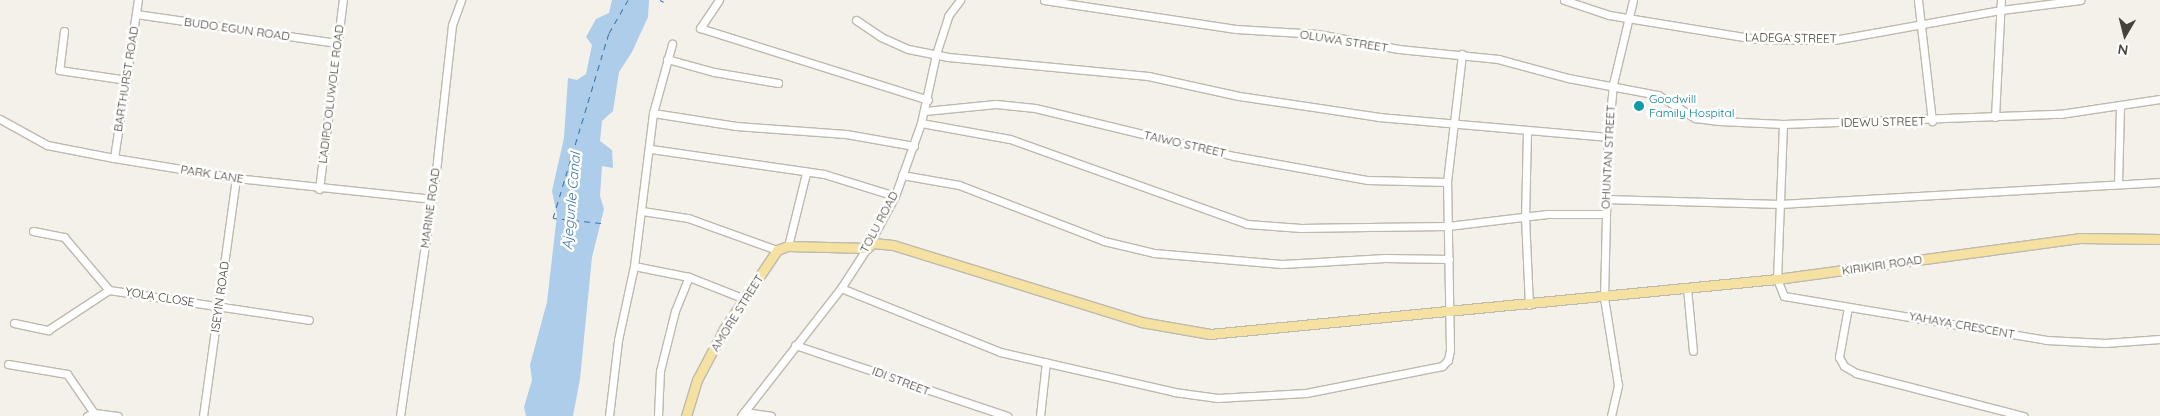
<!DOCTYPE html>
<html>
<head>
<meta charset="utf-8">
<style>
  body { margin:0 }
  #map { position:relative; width:2160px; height:416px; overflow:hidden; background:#f3f1ea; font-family:Quicksand,sans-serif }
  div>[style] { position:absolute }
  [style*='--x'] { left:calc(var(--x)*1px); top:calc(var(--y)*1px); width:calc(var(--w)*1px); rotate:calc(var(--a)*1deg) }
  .water>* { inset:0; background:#adcdea }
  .ferry>* { height:1px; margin-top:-0.5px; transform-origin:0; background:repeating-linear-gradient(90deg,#3b75a9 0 6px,transparent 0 11px) }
  .roads { filter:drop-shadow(1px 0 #beb9ad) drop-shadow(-1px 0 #beb9ad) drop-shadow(0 1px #beb9ad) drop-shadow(0 -1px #beb9ad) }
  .minor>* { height:7px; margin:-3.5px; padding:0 3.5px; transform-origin:3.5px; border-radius:3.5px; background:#fff }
  .major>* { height:9px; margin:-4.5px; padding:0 4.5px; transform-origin:4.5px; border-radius:4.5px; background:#f5e2a2 }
  .dots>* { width:14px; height:14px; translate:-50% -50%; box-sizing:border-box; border:2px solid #fff; border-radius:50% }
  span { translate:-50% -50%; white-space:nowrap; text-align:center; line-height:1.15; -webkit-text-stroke:5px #fff; paint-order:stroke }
  .street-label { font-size:12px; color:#474239 }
  .culture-label { font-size:12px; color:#0d838f }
  .left { translate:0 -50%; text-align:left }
  .water-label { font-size:14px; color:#3b75a9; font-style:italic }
  .north { position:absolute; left:2100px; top:10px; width:50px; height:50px; -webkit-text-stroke:4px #fff; paint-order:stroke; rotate:188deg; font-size:14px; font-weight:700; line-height:20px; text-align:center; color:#474239 }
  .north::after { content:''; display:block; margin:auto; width:18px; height:22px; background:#474239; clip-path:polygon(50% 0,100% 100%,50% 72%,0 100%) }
</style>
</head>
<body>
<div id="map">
  <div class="water">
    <i style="clip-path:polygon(612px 0,649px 0,648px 17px,632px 52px,619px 72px,613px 111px,602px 121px,600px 141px,612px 150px,613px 168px,602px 166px,600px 196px,604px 209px,592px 257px,580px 379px,573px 416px,526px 416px,524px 407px,532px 380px,530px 365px,547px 302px,557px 215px,552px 191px,564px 138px,568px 78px,577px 80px,586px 74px,592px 45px,586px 37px,596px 19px,609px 13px)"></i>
  </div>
  <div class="ferry">
    <i style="--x:660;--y:0;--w:4;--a:27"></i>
    <i style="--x:601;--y:223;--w:48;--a:-174.1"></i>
    <i style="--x:553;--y:218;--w:193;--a:-73.2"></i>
    <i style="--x:609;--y:33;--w:38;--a:-60"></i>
  </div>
  <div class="roads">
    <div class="minor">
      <i style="--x:719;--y:0;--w:34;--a:124"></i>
      <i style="--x:700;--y:28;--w:239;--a:17.5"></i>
      <i style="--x:1044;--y:0;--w:194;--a:8.6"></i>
      <i style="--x:1236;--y:29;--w:82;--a:3.5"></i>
      <i style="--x:1318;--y:34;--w:82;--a:10.5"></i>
      <i style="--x:1399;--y:49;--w:100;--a:5.8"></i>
      <i style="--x:1498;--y:59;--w:73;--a:15.2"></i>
      <i style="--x:1568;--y:78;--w:92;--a:10.7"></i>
      <i style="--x:1658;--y:95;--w:44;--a:31.9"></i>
      <i style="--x:1695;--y:118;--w:24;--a:7"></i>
      <i style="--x:1719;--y:121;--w:64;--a:2.7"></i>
      <i style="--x:1783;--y:124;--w:277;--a:-2.1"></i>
      <i style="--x:2060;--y:114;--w:101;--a:-8.5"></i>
      <i style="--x:1564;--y:0;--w:47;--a:18.4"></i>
      <i style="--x:1609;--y:15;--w:149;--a:9.3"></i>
      <i style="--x:1756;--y:39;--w:78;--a:0.7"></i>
      <i style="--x:1834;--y:40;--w:170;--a:-10.2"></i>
      <i style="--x:2001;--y:10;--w:80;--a:-7.2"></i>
      <i style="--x:1918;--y:0;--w:122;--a:83.4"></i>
      <i style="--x:136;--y:14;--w:203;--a:8.2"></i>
      <i style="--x:856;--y:20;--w:30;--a:34"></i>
      <i style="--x:881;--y:37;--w:30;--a:24"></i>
      <i style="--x:908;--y:49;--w:41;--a:11.3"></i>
      <i style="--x:948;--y:57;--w:201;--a:5.4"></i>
      <i style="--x:1148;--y:76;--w:93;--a:12.4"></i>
      <i style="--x:1239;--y:96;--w:142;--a:8.5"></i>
      <i style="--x:1379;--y:117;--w:230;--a:5"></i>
      <i style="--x:64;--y:31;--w:39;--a:97"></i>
      <i style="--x:59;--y:70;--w:69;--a:8.4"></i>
      <i style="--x:667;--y:59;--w:49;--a:15.5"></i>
      <i style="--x:714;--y:72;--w:65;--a:9.8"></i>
      <i style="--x:925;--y:111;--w:71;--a:-5.6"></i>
      <i style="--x:996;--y:104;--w:39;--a:6"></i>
      <i style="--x:1035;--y:108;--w:205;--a:13.6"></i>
      <i style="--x:1234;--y:156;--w:136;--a:10.2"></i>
      <i style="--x:1368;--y:180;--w:79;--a:1.5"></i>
      <i style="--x:653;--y:113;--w:84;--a:8.9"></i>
      <i style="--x:736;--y:126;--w:110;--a:4.2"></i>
      <i style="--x:846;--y:134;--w:69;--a:10"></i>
      <i style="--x:1995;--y:117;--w:117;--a:-87.1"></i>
      <i style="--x:0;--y:119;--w:54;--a:29"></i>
      <i style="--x:47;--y:145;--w:68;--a:11"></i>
      <i style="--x:114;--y:158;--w:124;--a:9.3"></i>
      <i style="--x:236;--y:178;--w:197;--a:6.1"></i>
      <i style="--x:921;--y:123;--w:90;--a:10.2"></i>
      <i style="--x:1010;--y:139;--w:252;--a:19.7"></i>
      <i style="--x:1247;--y:224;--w:54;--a:4.2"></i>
      <i style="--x:1301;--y:228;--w:147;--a:-0.8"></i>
      <i style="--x:1448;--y:226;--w:100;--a:-6.9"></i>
      <i style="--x:1547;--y:214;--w:58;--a:0"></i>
      <i style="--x:1783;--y:124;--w:155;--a:92.2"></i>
      <i style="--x:1777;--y:279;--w:18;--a:68"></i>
      <i style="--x:1784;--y:296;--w:266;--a:9.5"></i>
      <i style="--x:2046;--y:340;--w:59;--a:2.9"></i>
      <i style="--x:2105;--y:343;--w:55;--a:-4.2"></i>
      <i style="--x:1527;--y:132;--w:85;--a:91.3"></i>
      <i style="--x:1525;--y:217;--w:88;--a:87.4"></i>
      <i style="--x:651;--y:149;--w:175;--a:8.2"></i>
      <i style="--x:824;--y:174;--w:74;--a:17.2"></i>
      <i style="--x:114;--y:158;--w:160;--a:-81.4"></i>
      <i style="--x:902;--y:175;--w:58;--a:10"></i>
      <i style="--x:959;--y:185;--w:155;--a:21.1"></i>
      <i style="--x:1104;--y:241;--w:51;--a:13.5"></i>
      <i style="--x:1154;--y:253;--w:128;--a:4.9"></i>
      <i style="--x:1282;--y:264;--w:103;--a:-3.3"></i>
      <i style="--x:1385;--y:258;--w:64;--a:0.9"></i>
      <i style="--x:2118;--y:184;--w:78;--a:-88.5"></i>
      <i style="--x:319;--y:189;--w:191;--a:-82.8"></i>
      <i style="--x:1605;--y:199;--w:175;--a:1.6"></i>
      <i style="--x:1780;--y:204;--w:381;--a:-3.3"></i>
      <i style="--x:642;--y:211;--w:47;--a:8.7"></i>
      <i style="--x:688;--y:218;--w:95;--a:19.8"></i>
      <i style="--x:33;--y:231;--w:32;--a:11"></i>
      <i style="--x:64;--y:237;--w:70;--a:49.7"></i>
      <i style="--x:109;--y:290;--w:202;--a:8.5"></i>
      <i style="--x:788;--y:246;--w:75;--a:-76.1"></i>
      <i style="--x:634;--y:266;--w:56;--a:11.3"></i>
      <i style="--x:689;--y:277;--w:60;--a:21.4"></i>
      <i style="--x:841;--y:288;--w:171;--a:21.9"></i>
      <i style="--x:1000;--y:352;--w:179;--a:12.9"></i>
      <i style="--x:1174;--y:392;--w:44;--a:7.8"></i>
      <i style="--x:1218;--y:398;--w:88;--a:-3.3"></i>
      <i style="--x:1306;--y:393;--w:139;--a:-11.2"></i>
      <i style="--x:1442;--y:366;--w:8;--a:-45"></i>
      <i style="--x:1448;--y:360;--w:10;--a:-79"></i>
      <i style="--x:1450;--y:350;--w:168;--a:-91"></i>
      <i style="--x:1447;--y:182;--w:129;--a:-83.3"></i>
      <i style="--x:1687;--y:288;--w:63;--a:84.6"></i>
      <i style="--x:1848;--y:307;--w:51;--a:100.2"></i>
      <i style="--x:1839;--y:357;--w:10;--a:61"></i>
      <i style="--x:1844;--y:366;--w:14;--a:30"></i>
      <i style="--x:1856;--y:373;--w:173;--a:14.4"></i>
      <i style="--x:14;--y:323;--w:35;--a:12"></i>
      <i style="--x:48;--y:330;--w:73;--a:-33.3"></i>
      <i style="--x:795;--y:345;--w:224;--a:18.5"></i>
      <i style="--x:8;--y:364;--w:60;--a:9.6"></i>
      <i style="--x:67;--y:374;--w:47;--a:55.3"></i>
      <i style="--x:94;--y:413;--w:24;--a:7"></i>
      <i style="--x:744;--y:412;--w:27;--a:8"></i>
      <i style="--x:87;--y:416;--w:8;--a:-23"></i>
      <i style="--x:203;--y:416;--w:240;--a:-82.1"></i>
      <i style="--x:400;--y:416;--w:258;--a:-81.7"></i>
      <i style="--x:437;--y:161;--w:137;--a:-83.7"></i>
      <i style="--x:452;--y:25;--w:27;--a:-70"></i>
      <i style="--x:609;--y:416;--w:77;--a:-83.2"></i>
      <i style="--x:618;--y:340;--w:76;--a:-77.8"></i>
      <i style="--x:634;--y:266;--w:154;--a:-82.9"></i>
      <i style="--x:653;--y:113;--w:72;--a:-74.6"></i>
      <i style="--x:658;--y:416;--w:45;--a:-87.5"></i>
      <i style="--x:660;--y:371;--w:62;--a:-76"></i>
      <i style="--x:675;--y:311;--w:37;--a:-68"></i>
      <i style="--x:741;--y:416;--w:162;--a:-52"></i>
      <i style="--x:841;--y:288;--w:48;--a:-57"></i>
      <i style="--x:867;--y:248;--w:59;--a:-61.7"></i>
      <i style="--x:895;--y:196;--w:77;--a:-70.4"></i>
      <i style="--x:921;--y:123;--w:71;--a:-77.7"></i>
      <i style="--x:936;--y:54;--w:40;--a:-72"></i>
      <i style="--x:948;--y:16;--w:20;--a:-53"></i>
      <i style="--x:1040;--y:416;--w:54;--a:-83.7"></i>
      <i style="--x:1611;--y:416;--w:32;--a:-77"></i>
      <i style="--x:1618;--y:385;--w:88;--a:-99.1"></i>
      <i style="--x:1604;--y:298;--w:161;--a:-88.6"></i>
      <i style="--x:1608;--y:137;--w:53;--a:-84.6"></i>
      <i style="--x:1613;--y:84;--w:86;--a:-76.6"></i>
    </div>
    <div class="major">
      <i style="--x:686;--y:416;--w:38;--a:-73"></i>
      <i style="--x:697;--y:380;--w:58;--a:-62.1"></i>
      <i style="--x:724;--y:329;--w:95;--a:-56.1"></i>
      <i style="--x:777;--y:250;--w:12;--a:-20"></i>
      <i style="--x:788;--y:246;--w:79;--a:1.5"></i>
      <i style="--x:867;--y:248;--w:8;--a:-40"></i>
      <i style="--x:873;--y:243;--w:20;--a:6"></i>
      <i style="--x:893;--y:245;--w:260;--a:17.2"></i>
      <i style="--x:1141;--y:322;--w:70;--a:9.9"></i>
      <i style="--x:1210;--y:334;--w:570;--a:-5.54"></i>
      <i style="--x:1777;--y:279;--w:305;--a:-7.7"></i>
      <i style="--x:2079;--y:238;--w:81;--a:0.7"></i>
    </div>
  </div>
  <div class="dots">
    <i style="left:1639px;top:106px;background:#0f9aa8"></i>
  </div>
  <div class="street-label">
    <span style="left:237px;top:29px;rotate:8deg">BUDO EGUN ROAD</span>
    <span style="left:1791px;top:38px;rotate:1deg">LADEGA STREET</span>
    <span style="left:1344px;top:41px;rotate:9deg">OLUWA STREET</span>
    <span style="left:126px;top:79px;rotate:-81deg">BARTHURST ROAD</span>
    <span style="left:331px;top:94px;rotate:-83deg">LADIPO OLUWOLE ROAD</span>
    <span style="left:1883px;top:122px;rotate:-1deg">IDEWU STREET</span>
    <span style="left:1185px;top:144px;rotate:13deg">TAIWO STREET</span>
    <span style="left:1608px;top:157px;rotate:-87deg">OHUNTAN STREET</span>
    <span style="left:212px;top:174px;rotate:9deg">PARK LANE</span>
    <span style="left:430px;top:208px;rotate:-82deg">MARINE ROAD</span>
    <span style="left:879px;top:222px;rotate:-62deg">TOLU ROAD</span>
    <span style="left:1882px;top:265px;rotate:-8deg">KIRIKIRI ROAD</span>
    <span style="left:160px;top:297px;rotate:9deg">YOLA CLOSE</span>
    <span style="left:220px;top:297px;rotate:-82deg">ISEYIN ROAD</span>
    <span style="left:737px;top:313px;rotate:-58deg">AMORE STREET</span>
    <span style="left:1962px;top:325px;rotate:10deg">YAHAYA CRESCENT</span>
    <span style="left:901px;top:381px;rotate:21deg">IDI STREET</span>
  </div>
  <div class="culture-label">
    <span class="left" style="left:1649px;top:106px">Goodwill<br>Family Hospital</span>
  </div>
  <div class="water-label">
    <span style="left:571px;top:201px;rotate:-85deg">Ajegunle Canal</span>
  </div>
  <div class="north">N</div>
</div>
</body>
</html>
